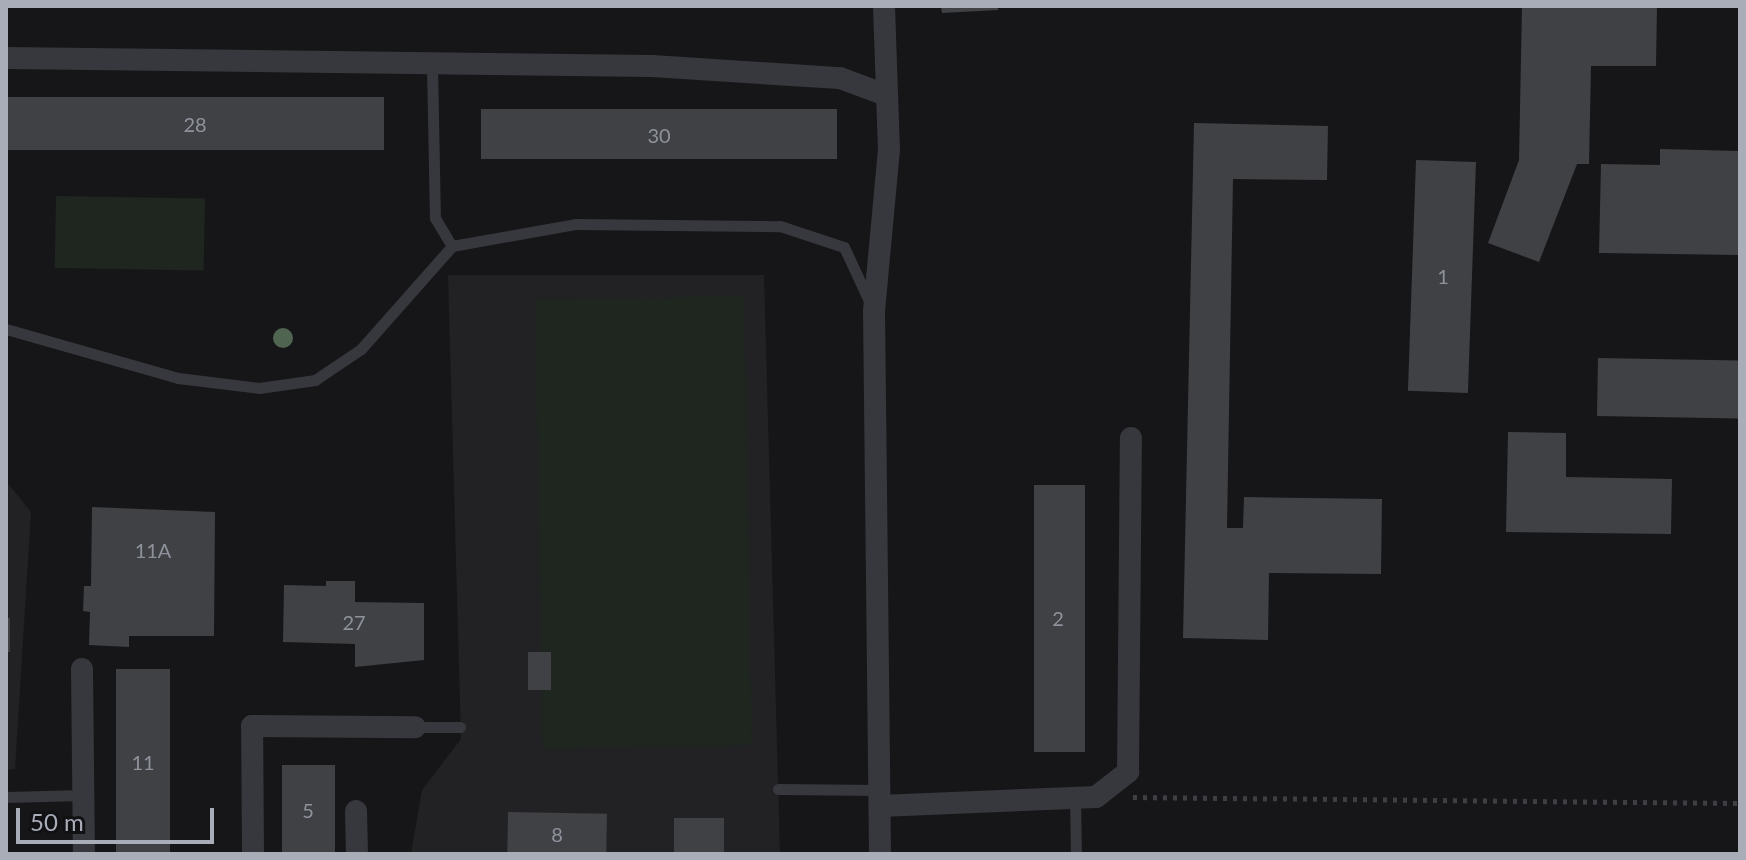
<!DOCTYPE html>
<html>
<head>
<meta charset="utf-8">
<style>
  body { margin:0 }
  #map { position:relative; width:1746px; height:860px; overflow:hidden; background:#161618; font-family:Lato,sans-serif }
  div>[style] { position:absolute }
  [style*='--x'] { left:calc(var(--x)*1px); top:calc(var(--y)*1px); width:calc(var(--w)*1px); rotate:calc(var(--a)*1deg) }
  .built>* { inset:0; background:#222225 }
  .green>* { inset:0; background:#1e261f; transform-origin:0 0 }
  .building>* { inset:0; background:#404145; transform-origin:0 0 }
  .path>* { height:5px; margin-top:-2.5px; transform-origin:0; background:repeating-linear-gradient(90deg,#3d3f44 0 4px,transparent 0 10px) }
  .service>* { height:11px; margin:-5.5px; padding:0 5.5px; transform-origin:5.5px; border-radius:5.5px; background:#37383d }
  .minor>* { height:22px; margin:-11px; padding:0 11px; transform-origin:11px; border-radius:11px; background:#37383d }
  .trees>* { width:20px; height:20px; margin:-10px; border-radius:50%; background:#506452 }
  span { translate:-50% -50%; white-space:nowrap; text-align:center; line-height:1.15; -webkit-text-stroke:7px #111113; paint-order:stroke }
  .number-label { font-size:20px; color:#8e929b }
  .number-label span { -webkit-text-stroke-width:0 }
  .frame { position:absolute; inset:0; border:8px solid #a8adb8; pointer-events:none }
  .scale { position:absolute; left:16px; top:808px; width:198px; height:36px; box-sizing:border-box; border:4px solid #a8adb8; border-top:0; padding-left:10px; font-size:24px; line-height:28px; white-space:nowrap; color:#a8adb8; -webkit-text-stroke:6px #111113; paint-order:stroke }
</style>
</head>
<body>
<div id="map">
  <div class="built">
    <i style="clip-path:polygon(448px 275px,764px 275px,780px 854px,411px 854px,422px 790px,461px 739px)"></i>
    <i style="clip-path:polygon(6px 481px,31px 512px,15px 769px,6px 770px)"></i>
  </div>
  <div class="green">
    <i style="left:56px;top:196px;width:149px;height:72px;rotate:1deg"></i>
    <i style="left:744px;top:296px;width:449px;height:209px;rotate:89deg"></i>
  </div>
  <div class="building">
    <i style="clip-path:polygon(941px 6px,998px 6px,998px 10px,942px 13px)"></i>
    <i style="clip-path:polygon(1522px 6px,1657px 6px,1656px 66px,1591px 66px,1589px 164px,1577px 164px,1539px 262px,1488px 243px,1519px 160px)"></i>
    <i style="left:6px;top:97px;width:378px;height:53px"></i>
    <i style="left:481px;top:109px;width:356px;height:50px"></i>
    <i style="clip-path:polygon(1194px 123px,1328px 126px,1327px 180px,1233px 179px,1227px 528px,1243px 528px,1244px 497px,1382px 499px,1381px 574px,1269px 573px,1268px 640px,1183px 638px)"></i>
    <i style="clip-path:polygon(1660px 149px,1740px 151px,1740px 255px,1599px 253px,1601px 164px,1660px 165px)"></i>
    <i style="left:1416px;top:160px;width:60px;height:231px;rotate:2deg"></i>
    <i style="left:1598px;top:358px;width:142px;height:58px;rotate:1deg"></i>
    <i style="clip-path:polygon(1508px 432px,1566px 433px,1566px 477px,1672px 479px,1671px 534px,1506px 532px)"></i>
    <i style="left:1034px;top:485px;width:51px;height:267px"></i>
    <i style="clip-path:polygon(92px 507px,215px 512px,214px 636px,129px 636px,129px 647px,89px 645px,90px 612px,83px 611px,84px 586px,91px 586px)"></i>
    <i style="clip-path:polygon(326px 581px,355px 581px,355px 602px,424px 603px,424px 660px,355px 667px,355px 644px,283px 642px,284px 585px,326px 586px)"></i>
    <i style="left:6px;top:618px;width:4px;height:34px"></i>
    <i style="left:528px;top:652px;width:23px;height:38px"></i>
    <i style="left:170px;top:669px;width:185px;height:54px;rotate:90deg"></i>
    <i style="left:282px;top:765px;width:53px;height:89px"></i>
    <i style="left:508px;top:812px;width:99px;height:42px;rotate:1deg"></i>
    <i style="left:724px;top:818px;width:36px;height:50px;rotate:90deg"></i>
  </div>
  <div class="path">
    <i style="--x:1133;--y:797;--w:607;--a:0.57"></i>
  </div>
  <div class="service">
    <i style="--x:432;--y:65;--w:153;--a:88.9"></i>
    <i style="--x:435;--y:218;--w:33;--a:59"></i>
    <i style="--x:6;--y:329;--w:179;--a:15.9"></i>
    <i style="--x:178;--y:378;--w:82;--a:7"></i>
    <i style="--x:259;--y:388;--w:57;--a:-8.1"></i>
    <i style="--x:315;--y:380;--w:55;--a:-34"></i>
    <i style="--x:361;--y:349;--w:137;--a:-48.5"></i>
    <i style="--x:452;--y:246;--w:125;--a:-10.1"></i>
    <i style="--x:575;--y:224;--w:205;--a:0.6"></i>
    <i style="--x:780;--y:226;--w:67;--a:18.2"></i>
    <i style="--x:844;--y:247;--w:62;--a:65.1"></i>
    <i style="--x:415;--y:727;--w:45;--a:0"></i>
    <i style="--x:778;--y:789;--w:101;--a:0.6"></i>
    <i style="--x:6;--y:797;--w:77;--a:-1.5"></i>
    <i style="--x:1075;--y:798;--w:56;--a:89"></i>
  </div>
  <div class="minor">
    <i style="--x:6;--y:58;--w:646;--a:0.71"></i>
    <i style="--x:652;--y:66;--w:188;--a:3.7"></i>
    <i style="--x:840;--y:78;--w:46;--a:20.4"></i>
    <i style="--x:82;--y:669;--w:185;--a:89.4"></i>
    <i style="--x:880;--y:806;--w:216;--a:-2.4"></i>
    <i style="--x:1096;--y:797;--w:41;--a:-38"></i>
    <i style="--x:1128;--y:772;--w:334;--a:-89.5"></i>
    <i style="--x:356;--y:811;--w:43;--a:88.7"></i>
    <i style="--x:253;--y:854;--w:128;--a:-90.4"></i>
    <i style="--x:252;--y:726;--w:163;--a:0.4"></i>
    <i style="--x:880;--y:854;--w:543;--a:-90.63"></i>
    <i style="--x:874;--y:311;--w:162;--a:-84.7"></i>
    <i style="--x:889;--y:150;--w:144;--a:-92"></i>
  </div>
  <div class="trees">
    <i style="left:283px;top:338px"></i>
  </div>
  <div class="number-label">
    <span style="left:195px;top:124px">28</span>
    <span style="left:659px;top:135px">30</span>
    <span style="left:1443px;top:276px">1</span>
    <span style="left:153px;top:550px">11А</span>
    <span style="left:1058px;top:618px">2</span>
    <span style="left:354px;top:622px">27</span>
    <span style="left:143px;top:762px">11</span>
    <span style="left:308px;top:810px">5</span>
    <span style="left:557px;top:834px">8</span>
  </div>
  <div class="frame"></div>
  <div class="scale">50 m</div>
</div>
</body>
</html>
